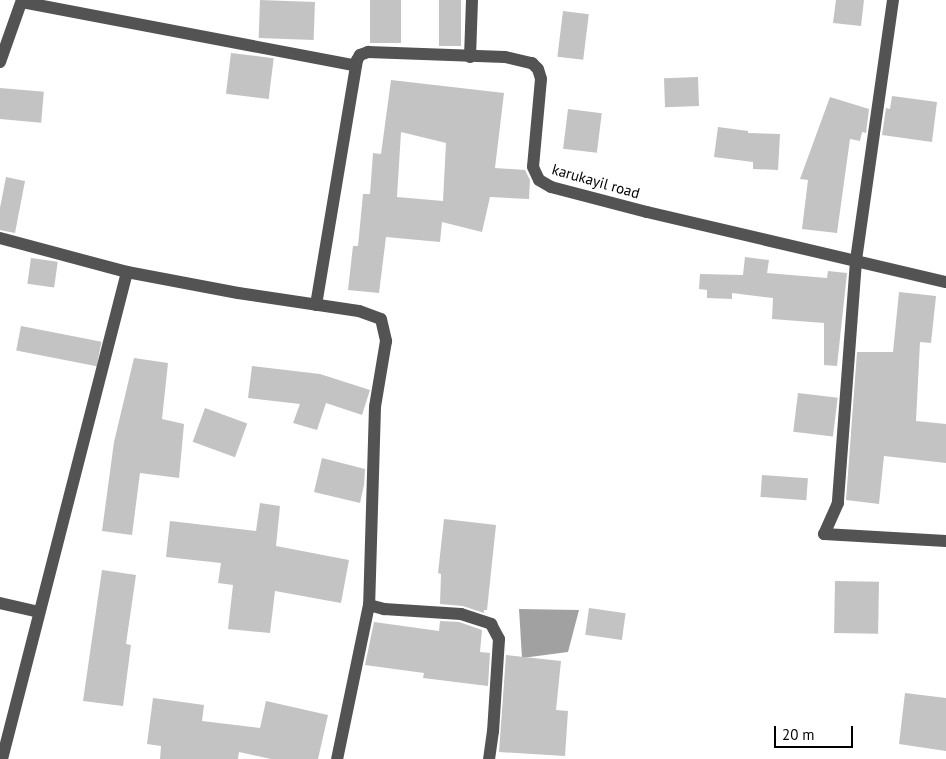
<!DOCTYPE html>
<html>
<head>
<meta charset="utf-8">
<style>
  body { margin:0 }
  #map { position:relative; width:946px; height:759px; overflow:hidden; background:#fff; font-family:"PT Sans",sans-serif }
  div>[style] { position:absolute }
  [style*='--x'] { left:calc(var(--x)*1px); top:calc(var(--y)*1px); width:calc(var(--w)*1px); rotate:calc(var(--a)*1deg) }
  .water>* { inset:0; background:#a1a1a1 }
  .building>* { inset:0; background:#c3c3c3; transform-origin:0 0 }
  .minor>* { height:12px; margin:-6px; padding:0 6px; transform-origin:6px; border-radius:6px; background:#535353 }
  span { translate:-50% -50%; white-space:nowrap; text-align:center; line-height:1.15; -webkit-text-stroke:4px #fff; paint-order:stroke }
  .street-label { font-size:15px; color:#000 }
  .scale { position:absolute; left:774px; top:726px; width:79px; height:22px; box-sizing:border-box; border:2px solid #000; border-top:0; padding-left:6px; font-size:15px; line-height:18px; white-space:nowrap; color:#000; -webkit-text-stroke:4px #fff; paint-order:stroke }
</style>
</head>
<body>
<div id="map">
  <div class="water">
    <i style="clip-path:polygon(519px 609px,579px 610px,568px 652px,522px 658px)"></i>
  </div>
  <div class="building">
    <i style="left:260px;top:0;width:55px;height:38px;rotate:2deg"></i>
    <i style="left:370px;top:0;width:31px;height:43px"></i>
    <i style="left:439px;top:0;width:22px;height:46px"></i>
    <i style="clip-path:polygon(836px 0,864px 0,861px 26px,833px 23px)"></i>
    <i style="left:563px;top:11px;width:26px;height:46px;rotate:7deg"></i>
    <i style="left:231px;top:53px;width:43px;height:41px;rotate:7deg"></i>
    <i style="left:698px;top:77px;width:29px;height:34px;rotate:88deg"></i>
    <i style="clip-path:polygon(evenodd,391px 80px,504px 93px,495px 168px,525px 170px,530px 180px,529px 199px,490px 197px,482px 232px,442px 222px,440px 242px,386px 237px,379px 293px,348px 290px,353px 246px,358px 246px,363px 194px,370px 194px,373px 153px,381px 154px,391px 80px,401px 132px,446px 143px,443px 201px,397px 197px,401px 132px)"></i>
    <i style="left:0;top:88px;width:44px;height:31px;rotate:5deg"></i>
    <i style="clip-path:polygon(892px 96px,937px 102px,932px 142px,882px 135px,886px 108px,890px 109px)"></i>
    <i style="clip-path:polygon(830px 97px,869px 109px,866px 133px,862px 132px,860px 141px,850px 139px,837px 233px,802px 229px,808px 180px,800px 179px)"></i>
    <i style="left:568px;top:109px;width:34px;height:40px;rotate:7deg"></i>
    <i style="clip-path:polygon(718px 127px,748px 131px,748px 133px,780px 134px,778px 170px,753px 169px,753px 162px,714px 157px)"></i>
    <i style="clip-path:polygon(6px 177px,25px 181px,15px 233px,0 230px,0 208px)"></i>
    <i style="clip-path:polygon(745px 257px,769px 260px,767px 273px,827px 278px,828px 271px,847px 273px,837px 366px,824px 365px,824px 323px,772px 319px,773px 298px,732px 293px,732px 299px,707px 298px,707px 290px,699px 289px,700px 274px,743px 275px)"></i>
    <i style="left:31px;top:258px;width:27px;height:26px;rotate:8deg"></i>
    <i style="clip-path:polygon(899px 292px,936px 296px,931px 343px,920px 342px,916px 421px,946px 424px,946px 463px,884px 456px,879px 504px,846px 500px,857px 352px,893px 352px)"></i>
    <i style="left:21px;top:326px;width:82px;height:25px;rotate:11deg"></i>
    <i style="clip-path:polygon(134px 358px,168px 363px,162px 419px,184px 424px,179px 478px,140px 473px,132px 535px,102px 531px,114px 442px)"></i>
    <i style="clip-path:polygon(252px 366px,320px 374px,370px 390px,362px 415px,326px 403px,317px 430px,293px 423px,300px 404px,248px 398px)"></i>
    <i style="left:798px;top:393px;width:40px;height:39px;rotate:7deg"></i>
    <i style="left:205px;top:408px;width:45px;height:36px;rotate:20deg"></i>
    <i style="clip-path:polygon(322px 458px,365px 469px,364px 485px,360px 503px,314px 492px)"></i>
    <i style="left:762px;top:475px;width:46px;height:22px;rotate:4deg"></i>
    <i style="clip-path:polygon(260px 503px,280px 506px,276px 546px,349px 560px,341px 603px,275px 591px,270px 633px,228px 629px,233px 585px,218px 583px,221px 563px,166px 557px,170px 521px,256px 531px)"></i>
    <i style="clip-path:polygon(444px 519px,496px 525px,487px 610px,484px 610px,484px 613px,463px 606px,440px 604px,441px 574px,438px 573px)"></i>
    <i style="clip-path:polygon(102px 570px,136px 575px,126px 644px,131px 645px,123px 706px,83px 701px)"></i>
    <i style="left:835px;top:581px;width:44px;height:52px;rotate:1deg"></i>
    <i style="left:589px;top:608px;width:37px;height:27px;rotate:8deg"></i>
    <i style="clip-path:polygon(440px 621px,459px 622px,482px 630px,480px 652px,490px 653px,488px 686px,423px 678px,424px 673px,365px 665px,374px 622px,439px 631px)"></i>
    <i style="clip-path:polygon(506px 655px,561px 661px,556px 710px,568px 711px,565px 756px,499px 752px)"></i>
    <i style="clip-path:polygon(905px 693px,946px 698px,946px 751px,899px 744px)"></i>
    <i style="clip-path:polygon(153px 698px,204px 705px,202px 721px,260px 728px,266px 701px,328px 715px,318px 759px,271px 759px,239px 752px,238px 759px,160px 759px,161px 746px,147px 744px)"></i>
  </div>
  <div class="minor">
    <i style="--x:893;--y:0;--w:264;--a:98.1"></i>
    <i style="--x:856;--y:261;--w:243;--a:94.3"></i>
    <i style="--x:838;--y:503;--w:34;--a:114"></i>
    <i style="--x:824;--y:534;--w:122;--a:3.3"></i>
    <i style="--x:22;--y:2;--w:340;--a:10.8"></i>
    <i style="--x:470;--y:57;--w:57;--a:-88"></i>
    <i style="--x:0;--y:62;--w:66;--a:-70.5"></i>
    <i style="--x:0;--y:238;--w:131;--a:15"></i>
    <i style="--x:127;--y:272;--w:113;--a:10.7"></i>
    <i style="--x:238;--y:293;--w:122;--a:8.5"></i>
    <i style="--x:359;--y:311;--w:23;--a:20"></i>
    <i style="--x:381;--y:319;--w:23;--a:77"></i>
    <i style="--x:386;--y:341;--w:67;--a:99.5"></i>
    <i style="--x:375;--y:407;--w:198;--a:91.7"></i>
    <i style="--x:369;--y:605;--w:157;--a:101.7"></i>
    <i style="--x:316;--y:305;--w:248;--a:-80.5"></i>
    <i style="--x:357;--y:60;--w:6;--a:-59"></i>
    <i style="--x:360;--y:55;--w:9;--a:-21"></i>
    <i style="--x:368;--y:52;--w:137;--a:2.1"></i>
    <i style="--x:505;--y:57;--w:28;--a:13"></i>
    <i style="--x:532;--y:63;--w:8;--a:45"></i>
    <i style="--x:538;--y:69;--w:10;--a:73"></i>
    <i style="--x:541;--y:79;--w:88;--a:95.2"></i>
    <i style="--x:533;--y:167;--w:14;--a:65"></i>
    <i style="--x:539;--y:180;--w:14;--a:30"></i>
    <i style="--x:551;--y:187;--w:99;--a:14.6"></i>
    <i style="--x:647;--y:212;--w:307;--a:13.2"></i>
    <i style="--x:0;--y:603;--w:39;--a:13"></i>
    <i style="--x:369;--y:605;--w:16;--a:15"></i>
    <i style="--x:384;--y:609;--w:77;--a:3.7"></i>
    <i style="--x:461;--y:614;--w:32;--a:18"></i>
    <i style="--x:491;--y:624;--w:17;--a:62"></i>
    <i style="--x:499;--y:639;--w:92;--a:93.7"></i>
    <i style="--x:493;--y:731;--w:28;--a:98"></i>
    <i style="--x:2;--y:759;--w:503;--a:-75.6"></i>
  </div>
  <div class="street-label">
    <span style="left:596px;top:181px;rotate:16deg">karukayil road</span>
  </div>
  <div class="scale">20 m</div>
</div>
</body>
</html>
